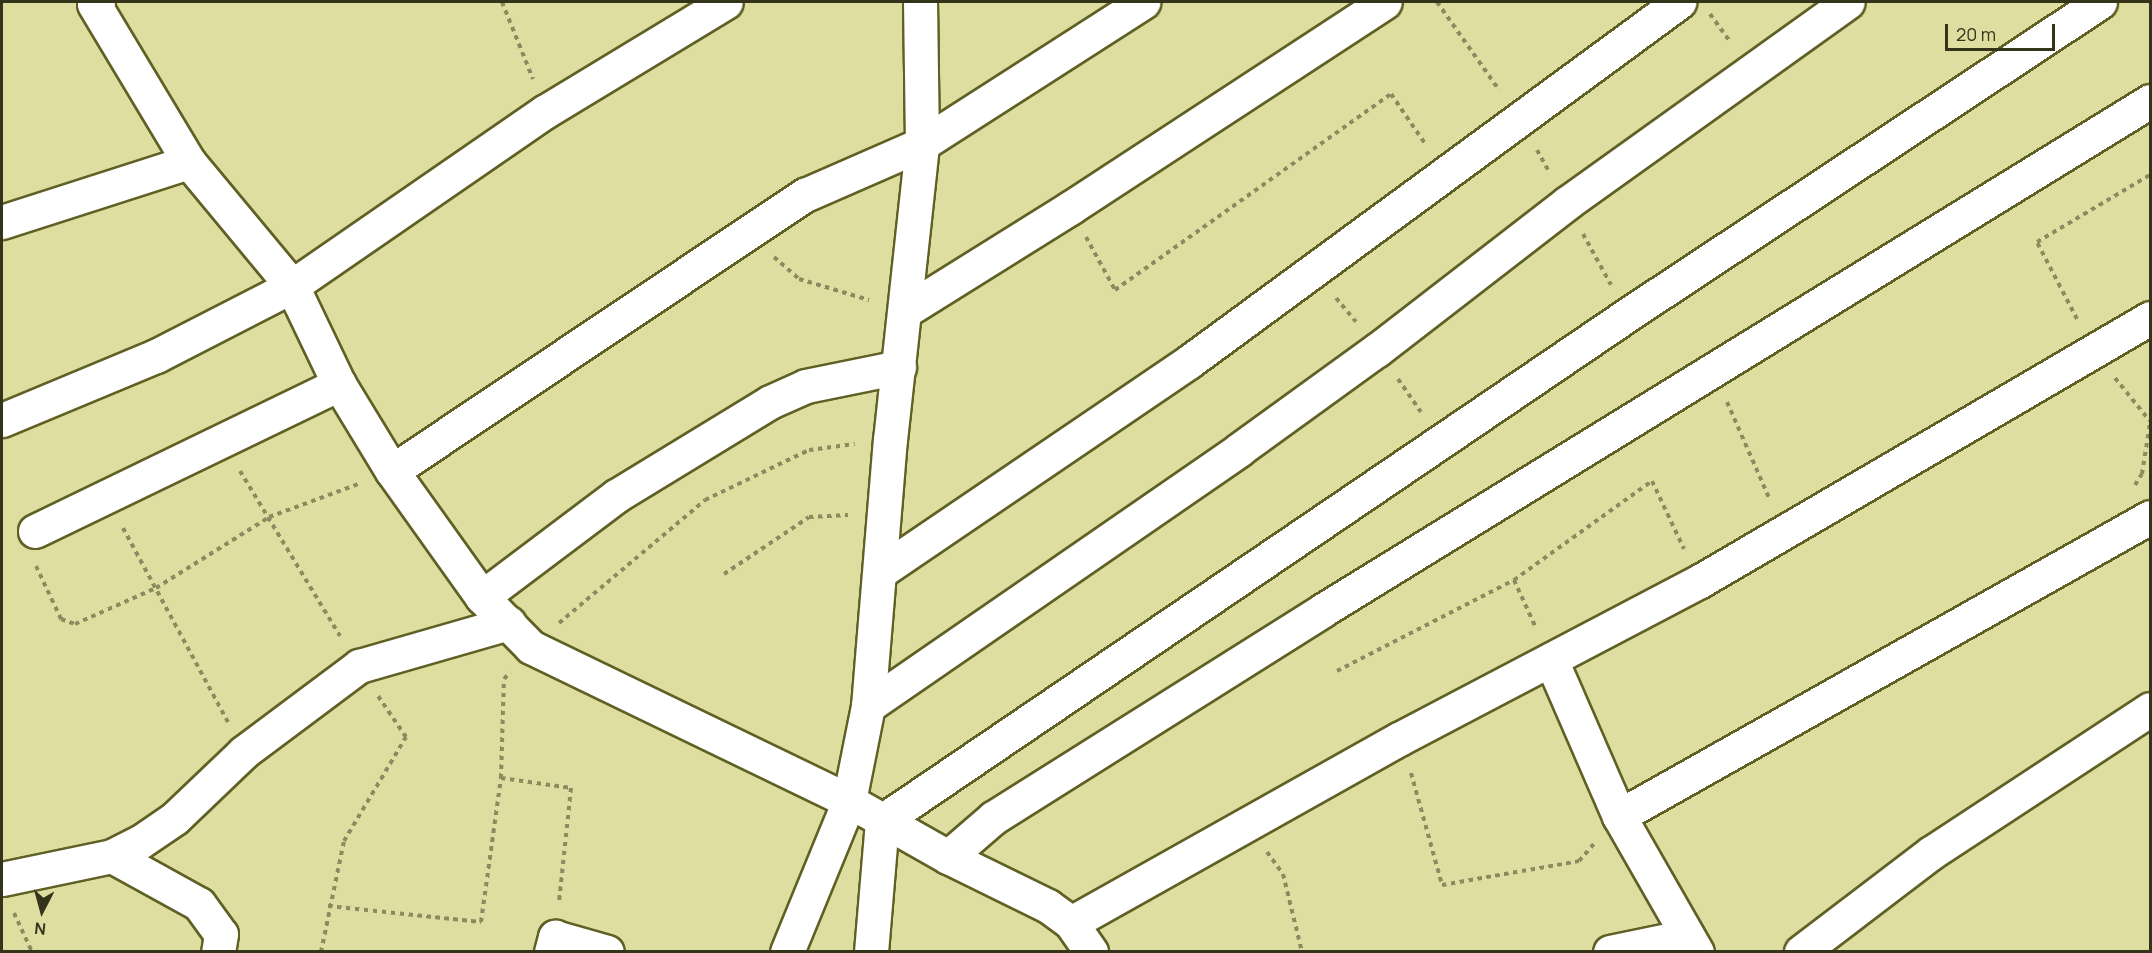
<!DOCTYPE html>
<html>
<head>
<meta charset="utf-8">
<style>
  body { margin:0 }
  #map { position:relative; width:2152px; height:953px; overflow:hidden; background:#dedea1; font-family:Manrope,sans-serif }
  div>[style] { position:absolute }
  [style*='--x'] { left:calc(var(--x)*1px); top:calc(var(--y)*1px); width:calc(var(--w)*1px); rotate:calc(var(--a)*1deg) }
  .path>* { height:4px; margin-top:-2px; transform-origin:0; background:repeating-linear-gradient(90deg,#8b8b60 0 4.5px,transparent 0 9px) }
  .roads { filter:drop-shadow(2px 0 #606025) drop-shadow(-2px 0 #606025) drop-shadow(0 2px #606025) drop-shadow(0 -2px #606025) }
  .minor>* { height:33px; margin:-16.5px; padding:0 16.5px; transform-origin:16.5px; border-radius:16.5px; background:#fff }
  span { translate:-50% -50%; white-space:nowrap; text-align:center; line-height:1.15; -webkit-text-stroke:4.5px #dedea1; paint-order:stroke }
  .frame { position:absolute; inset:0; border:3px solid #34341b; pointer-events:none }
  .north { position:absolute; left:12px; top:881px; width:60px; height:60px; -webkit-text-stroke:4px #dedea1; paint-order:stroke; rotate:186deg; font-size:16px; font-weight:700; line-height:24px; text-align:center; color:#34341b }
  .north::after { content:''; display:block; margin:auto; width:21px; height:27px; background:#34341b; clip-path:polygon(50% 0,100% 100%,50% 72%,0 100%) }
  .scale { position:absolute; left:1945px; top:24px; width:110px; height:27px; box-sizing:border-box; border:3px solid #34341b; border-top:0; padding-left:8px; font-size:18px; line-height:21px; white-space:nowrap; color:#34341b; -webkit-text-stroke:4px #dedea1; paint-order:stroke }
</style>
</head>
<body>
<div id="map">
  <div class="path">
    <i style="--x:502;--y:2;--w:83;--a:68.1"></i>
    <i style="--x:1437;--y:2;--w:108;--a:54.8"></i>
    <i style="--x:1710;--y:14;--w:34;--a:54"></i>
    <i style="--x:1537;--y:150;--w:25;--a:61"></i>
    <i style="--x:1583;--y:234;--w:58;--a:61.2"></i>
    <i style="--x:1086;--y:237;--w:60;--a:61.3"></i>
    <i style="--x:1115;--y:290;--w:339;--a:-35.4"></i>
    <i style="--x:1391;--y:94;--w:62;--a:55.5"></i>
    <i style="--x:774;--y:257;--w:33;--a:41"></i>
    <i style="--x:799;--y:279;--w:73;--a:16.7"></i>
    <i style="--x:1336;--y:298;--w:31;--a:50"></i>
    <i style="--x:2077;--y:319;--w:87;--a:-117.5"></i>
    <i style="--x:2037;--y:242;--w:131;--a:-30.7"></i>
    <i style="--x:2115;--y:378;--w:55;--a:50.9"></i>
    <i style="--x:1398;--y:379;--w:40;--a:55.1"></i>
    <i style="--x:1727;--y:402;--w:107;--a:66.3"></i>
    <i style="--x:240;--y:471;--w:193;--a:58.8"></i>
    <i style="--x:2135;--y:485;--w:13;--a:-58"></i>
    <i style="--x:2142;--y:474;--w:52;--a:-81.1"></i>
    <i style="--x:123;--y:528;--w:221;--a:61.6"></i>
    <i style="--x:36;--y:566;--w:59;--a:64.7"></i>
    <i style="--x:61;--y:619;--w:15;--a:20"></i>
    <i style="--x:75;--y:624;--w:89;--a:-24"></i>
    <i style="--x:156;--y:588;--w:133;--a:-32.1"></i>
    <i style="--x:269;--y:517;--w:95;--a:-20.3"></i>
    <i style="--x:724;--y:574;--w:102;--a:-33.8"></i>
    <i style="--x:809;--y:517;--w:39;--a:-3"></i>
    <i style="--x:1514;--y:580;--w:53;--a:65.4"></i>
    <i style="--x:559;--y:623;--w:191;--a:-40.1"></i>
    <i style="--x:705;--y:500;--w:115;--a:-25.7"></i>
    <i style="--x:809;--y:450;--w:46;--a:-7.4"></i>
    <i style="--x:1337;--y:671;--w:199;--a:-27.2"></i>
    <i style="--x:1514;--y:580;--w:170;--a:-35.7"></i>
    <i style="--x:1652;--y:481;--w:75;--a:64.8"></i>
    <i style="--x:1411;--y:773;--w:116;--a:74.5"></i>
    <i style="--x:1442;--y:885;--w:139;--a:-9.9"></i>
    <i style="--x:1579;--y:861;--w:23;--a:-49"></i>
    <i style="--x:501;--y:778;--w:71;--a:8.1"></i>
    <i style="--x:571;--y:788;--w:116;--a:96"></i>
    <i style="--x:1267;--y:852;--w:27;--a:54"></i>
    <i style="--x:1283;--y:874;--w:80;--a:76.3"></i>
    <i style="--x:328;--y:906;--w:154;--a:6"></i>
    <i style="--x:481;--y:922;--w:145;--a:-82.1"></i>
    <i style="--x:501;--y:778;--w:99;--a:-88.3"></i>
    <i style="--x:504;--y:679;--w:9;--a:-49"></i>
    <i style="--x:14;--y:913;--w:43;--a:65.2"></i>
    <i style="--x:321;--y:952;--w:113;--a:-78.3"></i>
    <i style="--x:344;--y:841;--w:121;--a:-59.2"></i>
    <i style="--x:406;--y:737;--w:50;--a:-124.3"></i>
  </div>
  <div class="roads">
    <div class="minor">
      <i style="--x:98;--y:2;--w:4;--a:153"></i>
      <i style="--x:94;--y:4;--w:184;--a:59"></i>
      <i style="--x:189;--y:162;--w:161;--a:50.3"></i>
      <i style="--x:292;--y:286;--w:308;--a:-34.6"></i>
      <i style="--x:546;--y:111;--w:210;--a:-31.2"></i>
      <i style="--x:2;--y:222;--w:196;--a:-17.8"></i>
      <i style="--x:905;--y:311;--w:195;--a:-32"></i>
      <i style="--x:1070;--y:208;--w:376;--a:-33.2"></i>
      <i style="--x:2;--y:420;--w:167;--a:-22.6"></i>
      <i style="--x:156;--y:356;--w:153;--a:-27.2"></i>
      <i style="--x:292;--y:286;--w:109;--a:64.4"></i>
      <i style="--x:339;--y:384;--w:102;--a:58.7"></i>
      <i style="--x:392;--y:471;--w:155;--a:54.5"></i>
      <i style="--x:482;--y:597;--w:70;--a:45.6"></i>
      <i style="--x:531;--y:647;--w:353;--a:25.8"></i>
      <i style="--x:849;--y:801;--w:114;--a:29.5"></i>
      <i style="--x:948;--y:857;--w:111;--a:26.1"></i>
      <i style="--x:1048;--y:906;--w:29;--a:36"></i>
      <i style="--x:1071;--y:923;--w:35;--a:55"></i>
      <i style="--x:392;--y:471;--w:497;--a:-33.8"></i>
      <i style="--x:805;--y:195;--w:128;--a:-23.6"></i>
      <i style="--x:922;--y:144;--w:263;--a:-32.7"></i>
      <i style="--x:35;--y:531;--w:338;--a:-25.8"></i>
      <i style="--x:881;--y:571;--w:374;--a:-34.2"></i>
      <i style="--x:1190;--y:361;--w:607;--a:-36.28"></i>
      <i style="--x:482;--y:597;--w:168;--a:-37"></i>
      <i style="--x:616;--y:496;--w:180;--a:-31.4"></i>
      <i style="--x:770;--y:402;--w:39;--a:-24"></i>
      <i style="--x:806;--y:386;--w:95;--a:-11.5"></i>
      <i style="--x:1552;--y:662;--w:168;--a:66.5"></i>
      <i style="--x:1619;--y:816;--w:157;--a:60.2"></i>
      <i style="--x:868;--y:706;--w:452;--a:-34.6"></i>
      <i style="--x:1240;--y:449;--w:169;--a:-35.9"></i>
      <i style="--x:1377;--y:350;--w:240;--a:-37.7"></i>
      <i style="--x:1567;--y:203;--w:345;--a:-35.6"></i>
      <i style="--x:1619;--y:816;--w:609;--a:-29.38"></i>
      <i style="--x:882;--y:821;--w:901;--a:-34.18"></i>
      <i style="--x:1627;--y:315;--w:567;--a:-33.49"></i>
      <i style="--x:112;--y:856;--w:99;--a:28.9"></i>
      <i style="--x:199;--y:904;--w:37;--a:54"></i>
      <i style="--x:221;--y:934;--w:18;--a:99"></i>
      <i style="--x:948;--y:857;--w:60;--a:-40.9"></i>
      <i style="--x:993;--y:818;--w:390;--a:-32.2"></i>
      <i style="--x:1323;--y:610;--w:971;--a:-31.61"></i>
      <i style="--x:2;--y:879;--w:112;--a:-11.8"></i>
      <i style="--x:112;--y:856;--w:31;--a:-27"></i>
      <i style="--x:140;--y:842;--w:42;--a:-34.4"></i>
      <i style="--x:175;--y:818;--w:95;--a:-43.7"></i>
      <i style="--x:244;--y:752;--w:144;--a:-36.8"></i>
      <i style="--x:359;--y:666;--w:156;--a:-16"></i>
      <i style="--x:1071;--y:923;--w:378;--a:-29.3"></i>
      <i style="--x:1401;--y:738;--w:338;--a:-27.7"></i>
      <i style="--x:1700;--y:581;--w:521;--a:-30.3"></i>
      <i style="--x:551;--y:952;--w:16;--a:-75"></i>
      <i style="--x:555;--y:937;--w:54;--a:16.1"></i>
      <i style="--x:787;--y:952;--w:163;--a:-67.7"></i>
      <i style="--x:849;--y:801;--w:97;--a:-78.7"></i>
      <i style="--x:868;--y:706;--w:267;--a:-85.3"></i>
      <i style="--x:890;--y:440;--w:298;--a:-83.8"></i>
      <i style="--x:922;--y:144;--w:142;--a:-90.8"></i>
      <i style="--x:871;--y:952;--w:131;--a:-85.2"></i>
      <i style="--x:1610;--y:952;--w:79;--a:-11.7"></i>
      <i style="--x:1801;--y:952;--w:163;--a:-37.3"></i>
      <i style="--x:1931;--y:853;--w:262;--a:-33.3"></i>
    </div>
  </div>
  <div class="frame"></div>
  <div class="north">N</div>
  <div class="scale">20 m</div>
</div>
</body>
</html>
